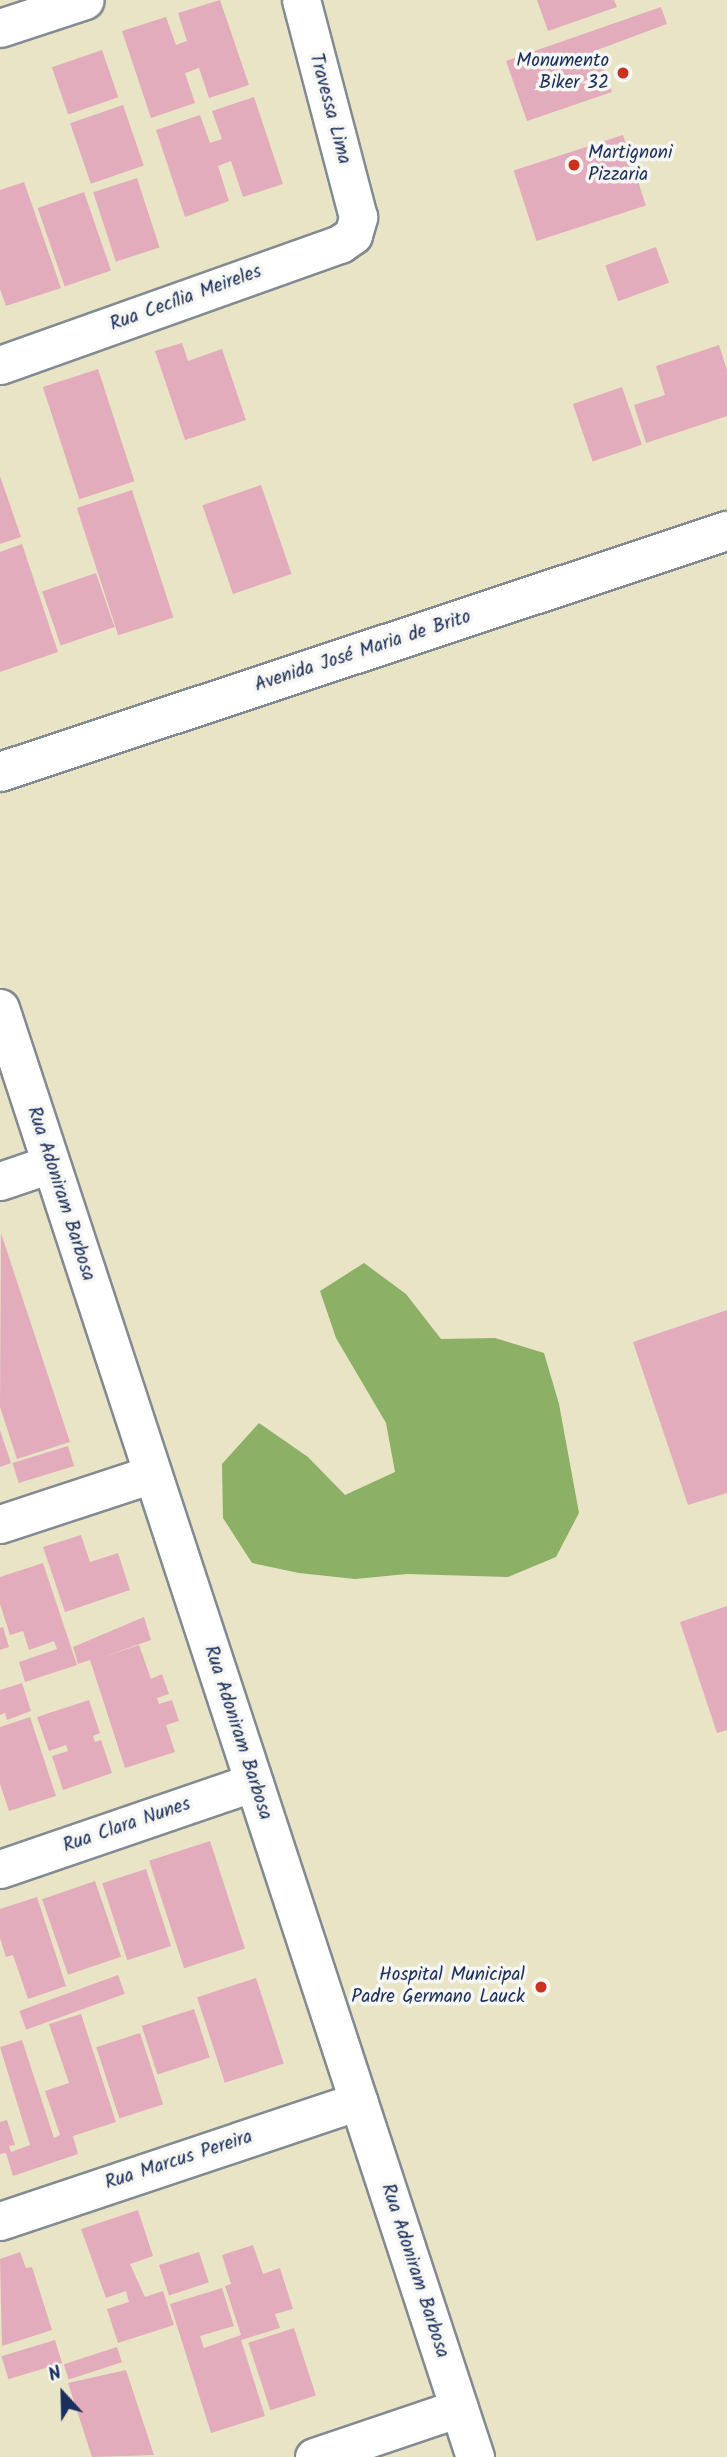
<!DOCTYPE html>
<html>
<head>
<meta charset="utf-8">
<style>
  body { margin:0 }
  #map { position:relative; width:727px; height:2457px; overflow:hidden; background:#e9e4c5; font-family:Kalam,sans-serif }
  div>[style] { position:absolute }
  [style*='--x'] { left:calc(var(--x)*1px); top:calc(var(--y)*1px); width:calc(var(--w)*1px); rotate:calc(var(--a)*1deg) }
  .forest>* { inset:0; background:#8bb066 }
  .building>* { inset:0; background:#e3acbd; transform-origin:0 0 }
  .roads { filter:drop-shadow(2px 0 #828a92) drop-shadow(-2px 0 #828a92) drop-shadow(0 2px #828a92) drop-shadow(0 -2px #828a92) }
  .minor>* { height:37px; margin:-18.5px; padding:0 18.5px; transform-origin:18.5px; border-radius:18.5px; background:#fff }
  .secondary>* { height:38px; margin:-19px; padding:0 19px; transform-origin:19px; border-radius:19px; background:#fff }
  .dots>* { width:19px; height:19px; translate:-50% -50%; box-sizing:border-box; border:4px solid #f6f6f2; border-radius:50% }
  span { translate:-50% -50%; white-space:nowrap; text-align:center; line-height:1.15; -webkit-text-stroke:7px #f6f6f2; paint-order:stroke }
  .poi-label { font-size:19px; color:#1b2f5e }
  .right { translate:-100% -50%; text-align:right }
  .left { translate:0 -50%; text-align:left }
  .street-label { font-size:19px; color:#1b2f5e }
  .north { position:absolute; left:28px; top:2359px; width:70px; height:70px; -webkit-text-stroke:5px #f6f6f2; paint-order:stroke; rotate:338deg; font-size:19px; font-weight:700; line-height:28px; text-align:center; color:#1b2f5e }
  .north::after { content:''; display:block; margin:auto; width:24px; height:32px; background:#1b2f5e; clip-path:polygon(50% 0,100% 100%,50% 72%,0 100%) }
</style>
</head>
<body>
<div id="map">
  <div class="forest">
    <i style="clip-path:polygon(364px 1263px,406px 1294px,441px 1339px,495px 1338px,544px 1353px,559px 1404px,579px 1513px,556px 1557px,508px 1577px,407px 1574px,355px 1579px,299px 1573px,252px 1563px,223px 1518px,222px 1464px,259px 1423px,308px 1457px,345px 1495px,395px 1472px,386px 1423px,336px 1338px,320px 1291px)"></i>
  </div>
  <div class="building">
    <i style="clip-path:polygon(220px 0,249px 85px,209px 98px,199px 68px,185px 73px,195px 103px,151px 118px,122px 31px,166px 17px,176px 45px,187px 41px,178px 13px)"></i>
    <i style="clip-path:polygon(537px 0,614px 0,617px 7px,548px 31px)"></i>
    <i style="clip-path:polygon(661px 7px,667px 24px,597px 50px,612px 92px,527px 121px,506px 61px)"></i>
    <i style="left:102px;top:50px;width:50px;height:53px;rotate:71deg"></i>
    <i style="clip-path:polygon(254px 97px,283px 184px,243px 197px,231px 161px,218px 166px,229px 201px,185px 217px,156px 130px,200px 115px,210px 143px,222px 139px,212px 111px)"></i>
    <i style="left:123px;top:105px;width:64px;height:56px;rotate:71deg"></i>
    <i style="left:623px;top:135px;width:74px;height:115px;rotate:72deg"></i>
    <i style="left:137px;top:178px;width:73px;height:46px;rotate:72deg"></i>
    <i style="clip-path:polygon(24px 182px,61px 288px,6px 306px,0 289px,0 190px)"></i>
    <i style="left:84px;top:192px;width:83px;height:49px;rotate:71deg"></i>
    <i style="left:656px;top:247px;width:38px;height:54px;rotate:70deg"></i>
    <i style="clip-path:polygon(182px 343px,188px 361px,222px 349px,246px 420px,185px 440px,155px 351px)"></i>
    <i style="clip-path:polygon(719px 345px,727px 370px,727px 416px,646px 443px,634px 405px,665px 395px,656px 366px)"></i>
    <i style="left:98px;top:369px;width:118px;height:58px;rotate:72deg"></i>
    <i style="left:622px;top:387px;width:61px;height:52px;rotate:71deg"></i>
    <i style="clip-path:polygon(0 476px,21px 537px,0 544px)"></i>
    <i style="left:261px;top:485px;width:94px;height:62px;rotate:71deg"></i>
    <i style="left:132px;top:490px;width:134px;height:58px;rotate:72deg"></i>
    <i style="clip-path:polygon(22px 544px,58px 652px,0 672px,0 552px)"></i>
    <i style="left:96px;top:573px;width:57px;height:57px;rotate:71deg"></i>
    <i style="clip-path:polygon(1px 1233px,70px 1442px,17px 1459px,0 1407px)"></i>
    <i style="clip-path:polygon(727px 1310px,727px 1493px,688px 1505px,633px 1342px)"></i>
    <i style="clip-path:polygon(0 1430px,11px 1463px,0 1467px)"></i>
    <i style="left:68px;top:1446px;width:21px;height:58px;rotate:73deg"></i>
    <i style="clip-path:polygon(81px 1535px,90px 1562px,118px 1553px,130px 1590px,65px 1612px,43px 1547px)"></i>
    <i style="clip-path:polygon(43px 1563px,77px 1665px,25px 1682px,19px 1662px,57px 1649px,54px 1641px,29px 1650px,23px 1631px,10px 1635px,0 1604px,0 1577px)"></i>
    <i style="clip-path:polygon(727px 1606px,727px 1730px,717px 1733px,680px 1622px)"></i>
    <i style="clip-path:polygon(144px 1617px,151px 1640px,97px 1659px,139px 1645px,151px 1679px,162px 1674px,169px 1694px,157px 1698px,159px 1704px,172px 1700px,179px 1721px,166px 1725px,175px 1752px,125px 1768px,90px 1660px,78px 1664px,73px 1647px)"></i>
    <i style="clip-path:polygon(3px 1627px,9px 1647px,0 1650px,0 1628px)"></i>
    <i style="clip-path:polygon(22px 1683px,31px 1711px,7px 1720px,5px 1713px,0 1715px,0 1690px)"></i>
    <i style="clip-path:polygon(89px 1700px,100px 1733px,93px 1736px,95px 1742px,101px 1740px,112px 1773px,63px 1790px,52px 1756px,68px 1751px,66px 1745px,49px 1751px,37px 1717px)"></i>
    <i style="clip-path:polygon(30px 1717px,56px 1796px,9px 1811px,0 1784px,0 1727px)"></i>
    <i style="left:210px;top:1841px;width:113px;height:64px;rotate:72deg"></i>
    <i style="left:146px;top:1869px;width:81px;height:46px;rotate:72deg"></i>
    <i style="left:95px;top:1881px;width:80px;height:56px;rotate:71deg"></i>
    <i style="clip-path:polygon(37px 1897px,66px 1986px,28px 1999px,13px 1955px,6px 1957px,0 1938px,0 1909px)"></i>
    <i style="left:118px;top:1975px;width:20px;height:105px;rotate:70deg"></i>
    <i style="left:256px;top:1978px;width:90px;height:62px;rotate:72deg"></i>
    <i style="left:194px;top:2009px;width:51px;height:55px;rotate:72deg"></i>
    <i style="clip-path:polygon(81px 2014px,116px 2122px,73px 2136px,78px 2154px,13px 2176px,6px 2153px,0 2154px,0 2122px,7px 2120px,15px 2145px,9px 2146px,11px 2152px,30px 2145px,0 2047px,22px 2040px,54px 2138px,60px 2135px,45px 2091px,69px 2083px,49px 2024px)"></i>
    <i style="left:140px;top:2033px;width:75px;height:46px;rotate:72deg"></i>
    <i style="clip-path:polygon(138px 2210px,153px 2256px,130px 2264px,145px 2297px,163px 2291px,174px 2325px,118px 2343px,107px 2309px,129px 2302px,126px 2291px,106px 2298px,81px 2229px)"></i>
    <i style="clip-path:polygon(253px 2245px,263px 2274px,280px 2268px,293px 2309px,275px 2314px,280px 2328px,241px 2340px,265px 2416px,211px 2433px,170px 2304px,222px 2288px,234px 2326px,200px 2336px,204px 2348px,241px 2335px,225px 2286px,231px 2284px,222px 2255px)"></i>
    <i style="clip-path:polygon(20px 2252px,26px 2268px,32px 2267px,52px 2330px,2px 2346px,0 2259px)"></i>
    <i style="left:199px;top:2252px;width:32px;height:42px;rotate:72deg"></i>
    <i style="left:294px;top:2328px;width:71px;height:48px;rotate:72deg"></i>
    <i style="left:55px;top:2340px;width:24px;height:56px;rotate:73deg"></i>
    <i style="left:117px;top:2347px;width:16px;height:56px;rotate:72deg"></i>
    <i style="clip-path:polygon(126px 2370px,154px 2455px,92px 2457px,68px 2383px)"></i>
  </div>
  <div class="roads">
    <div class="minor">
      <i style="--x:0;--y:28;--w:89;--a:-18.2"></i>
      <i style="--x:0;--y:365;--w:361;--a:-19.6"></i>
      <i style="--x:340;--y:244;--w:16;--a:-35"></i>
      <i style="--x:353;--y:235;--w:19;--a:-74"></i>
      <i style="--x:358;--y:217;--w:224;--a:-104.7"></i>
      <i style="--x:0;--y:1008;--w:1525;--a:71.85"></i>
      <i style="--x:0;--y:1181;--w:53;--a:-18.8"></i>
      <i style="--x:0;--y:1524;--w:160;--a:-18.2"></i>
      <i style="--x:0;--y:1869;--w:268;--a:-18.9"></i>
      <i style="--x:0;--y:2221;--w:378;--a:-18.5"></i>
      <i style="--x:314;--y:2457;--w:153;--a:-18.7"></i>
    </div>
    <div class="secondary">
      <i style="--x:0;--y:772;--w:766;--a:-18.34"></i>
    </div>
  </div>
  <div class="dots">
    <i style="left:623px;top:73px;background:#c8321e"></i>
    <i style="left:574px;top:165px;background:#c8321e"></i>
    <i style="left:541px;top:1987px;background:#c8321e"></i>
  </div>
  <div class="poi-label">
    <span class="right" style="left:609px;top:73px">Monumento<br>Biker 32</span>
    <span class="left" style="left:588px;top:165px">Martignoni<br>Pizzaria</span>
    <span class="right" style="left:525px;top:1987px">Hospital Municipal<br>Padre Germano Lauck</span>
  </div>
  <div class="street-label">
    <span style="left:329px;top:109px;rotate:75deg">Travessa Lima</span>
    <span style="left:186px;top:299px;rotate:-20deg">Rua Cecília Meireles</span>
    <span style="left:363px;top:652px;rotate:-18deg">Avenida José Maria de Brito</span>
    <span style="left:60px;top:1194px;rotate:72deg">Rua Adoniram Barbosa</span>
    <span style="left:237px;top:1733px;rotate:72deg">Rua Adoniram Barbosa</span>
    <span style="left:127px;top:1826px;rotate:-19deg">Rua Clara Nunes</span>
    <span style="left:179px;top:2161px;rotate:-18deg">Rua Marcus Pereira</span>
    <span style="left:414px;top:2271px;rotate:72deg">Rua Adoniram Barbosa</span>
  </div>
  <div class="north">N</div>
</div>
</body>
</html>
